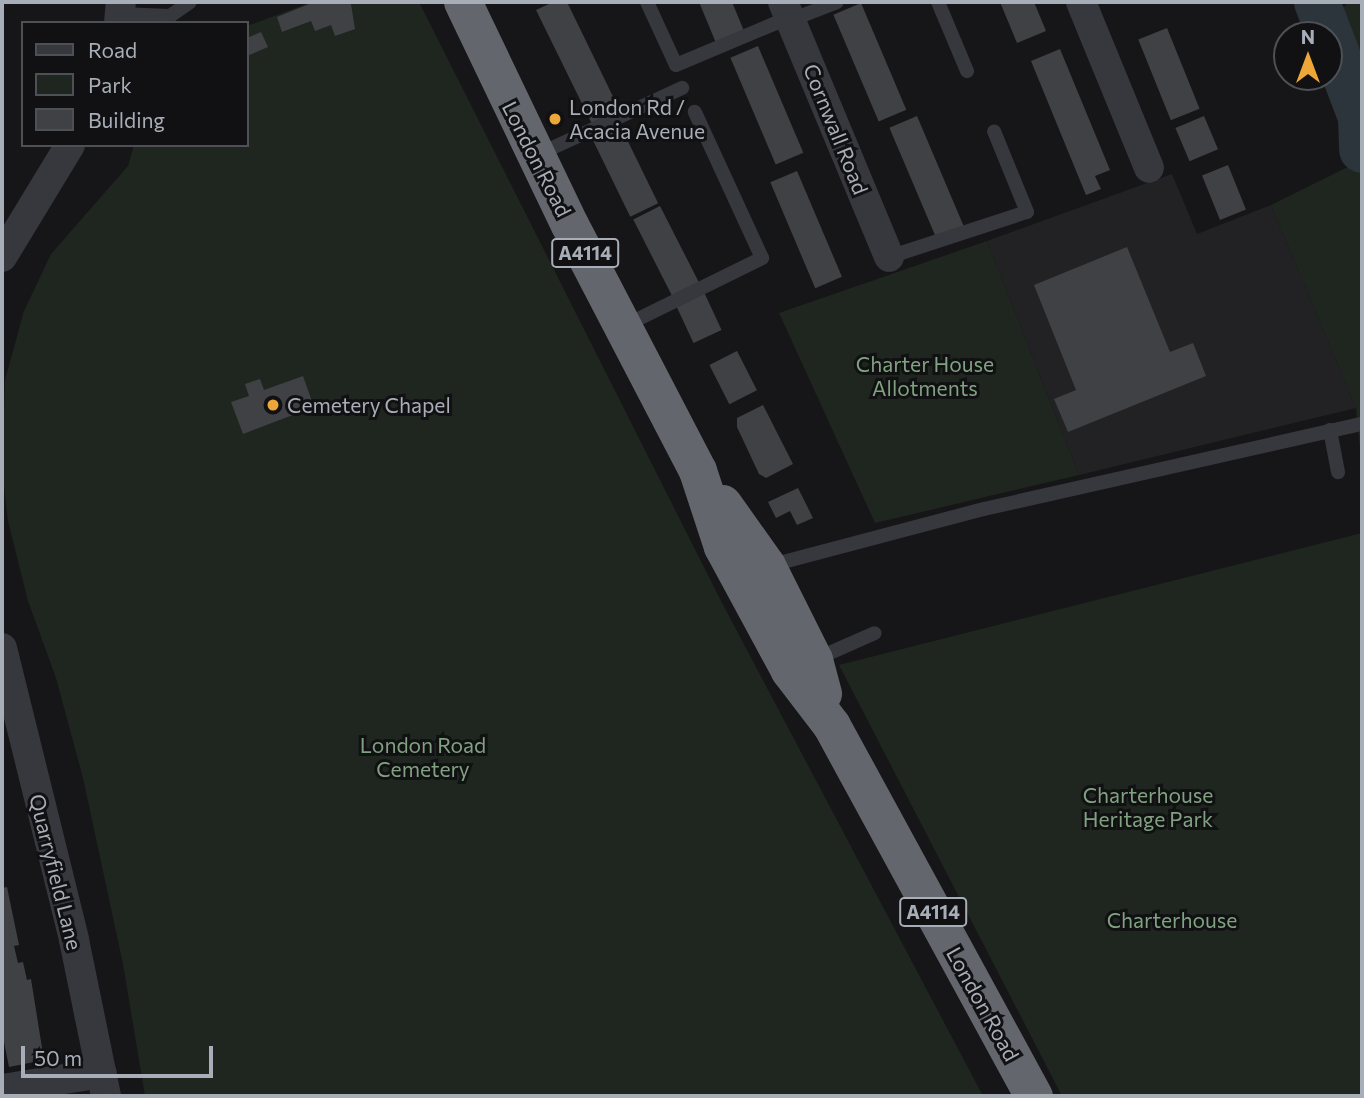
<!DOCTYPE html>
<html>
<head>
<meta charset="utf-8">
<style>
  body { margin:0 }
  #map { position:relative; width:1364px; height:1098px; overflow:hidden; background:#161618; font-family:Commissioner,sans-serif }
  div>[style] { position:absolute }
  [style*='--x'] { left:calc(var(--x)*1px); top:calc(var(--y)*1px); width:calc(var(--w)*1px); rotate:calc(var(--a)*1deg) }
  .built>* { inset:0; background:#222225 }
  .green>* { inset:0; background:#1e261f }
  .river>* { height:46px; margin:-23px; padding:0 23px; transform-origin:23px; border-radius:23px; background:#2c353b }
  .building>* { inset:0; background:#404145; transform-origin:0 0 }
  .lane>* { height:14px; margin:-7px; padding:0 7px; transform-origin:7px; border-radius:7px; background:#37383d }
  .street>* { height:30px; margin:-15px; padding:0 15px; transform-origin:15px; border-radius:15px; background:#37383d }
  .highway>* { height:38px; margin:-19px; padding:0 19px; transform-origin:19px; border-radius:19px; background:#63666d }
  .dots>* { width:19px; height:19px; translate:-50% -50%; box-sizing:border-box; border:4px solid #111113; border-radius:50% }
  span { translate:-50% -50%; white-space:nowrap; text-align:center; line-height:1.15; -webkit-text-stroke:6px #111113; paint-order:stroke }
  .shield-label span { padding:2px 5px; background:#111113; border:2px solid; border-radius:5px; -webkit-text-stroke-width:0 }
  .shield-label { font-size:19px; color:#a8aeb7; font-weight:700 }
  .poi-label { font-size:21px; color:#a8aeb7 }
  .left { translate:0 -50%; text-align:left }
  .street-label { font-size:21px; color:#a8aeb7 }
  .park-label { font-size:21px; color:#80a280 }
  .frame { position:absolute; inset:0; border:4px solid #a8aeb7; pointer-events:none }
  .legend { position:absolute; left:21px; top:21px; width:228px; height:126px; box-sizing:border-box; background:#111113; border:2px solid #4d5055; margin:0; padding:9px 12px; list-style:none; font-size:21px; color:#a8aeb7 }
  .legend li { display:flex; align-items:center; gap:14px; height:35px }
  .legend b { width:35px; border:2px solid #4d5055 }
  .north { position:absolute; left:1273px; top:21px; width:70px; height:70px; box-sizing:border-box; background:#111113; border:2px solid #4d5055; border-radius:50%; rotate:0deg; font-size:19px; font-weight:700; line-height:28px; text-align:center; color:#a8aeb7 }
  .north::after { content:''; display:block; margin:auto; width:24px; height:32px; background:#eda738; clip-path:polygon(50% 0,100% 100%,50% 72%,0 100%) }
  .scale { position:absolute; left:21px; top:1046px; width:192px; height:32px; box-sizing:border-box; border:4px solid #a8aeb7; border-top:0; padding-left:9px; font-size:21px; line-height:24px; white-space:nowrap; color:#a8aeb7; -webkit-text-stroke:5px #111113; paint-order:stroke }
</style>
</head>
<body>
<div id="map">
  <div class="built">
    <i style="clip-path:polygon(1172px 174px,1197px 234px,1271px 205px,1356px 408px,1079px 475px,987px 241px)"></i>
  </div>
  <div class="green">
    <i style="clip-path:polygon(312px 2px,419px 2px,721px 601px,983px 1096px,145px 1096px,123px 964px,83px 778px,56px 678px,28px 601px,8px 521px,2px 469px,5px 380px,24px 311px,51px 254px,128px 166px,134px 145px,247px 145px,247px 26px)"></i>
    <i style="clip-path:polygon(1348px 2px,1362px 2px,1362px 159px,1326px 77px,1329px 35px,1318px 35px)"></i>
    <i style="clip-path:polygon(1362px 160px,1362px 469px,1356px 408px,1271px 205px)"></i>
    <i style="clip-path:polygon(987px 241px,1079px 475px,875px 523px,779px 313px)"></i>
    <i style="clip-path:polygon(1362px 533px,1362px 1096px,1062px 1096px,839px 665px)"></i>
  </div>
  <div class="river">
    <i style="--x:1317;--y:2;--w:123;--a:69.1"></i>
    <i style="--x:1361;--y:117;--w:33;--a:88"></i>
  </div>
  <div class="building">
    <i style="clip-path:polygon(314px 2px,351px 4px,355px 29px,335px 36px,331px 25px,315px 31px,311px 21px,282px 32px,277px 17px)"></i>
    <i style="clip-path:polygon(553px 2px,567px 2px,621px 113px,593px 126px,536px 10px)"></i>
    <i style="clip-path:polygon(699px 2px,732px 2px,744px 31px,716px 43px)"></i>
    <i style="clip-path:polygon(1000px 2px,1034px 2px,1046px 31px,1017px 43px)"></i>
    <i style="left:861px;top:3px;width:116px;height:30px;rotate:67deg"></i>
    <i style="left:1167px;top:28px;width:87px;height:31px;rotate:68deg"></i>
    <i style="clip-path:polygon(261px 32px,268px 47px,247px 56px,247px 38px)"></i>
    <i style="left:758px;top:46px;width:116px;height:30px;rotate:67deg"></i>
    <i style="clip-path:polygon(1060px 49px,1110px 170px,1095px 176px,1101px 189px,1086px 195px,1031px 61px)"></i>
    <i style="left:917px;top:116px;width:121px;height:30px;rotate:67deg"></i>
    <i style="left:1204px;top:116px;width:36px;height:31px;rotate:67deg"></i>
    <i style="left:620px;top:125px;width:87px;height:31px;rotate:64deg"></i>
    <i style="left:1228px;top:165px;width:48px;height:28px;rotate:68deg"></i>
    <i style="left:797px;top:171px;width:115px;height:29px;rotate:67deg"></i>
    <i style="left:660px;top:206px;width:87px;height:30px;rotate:63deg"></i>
    <i style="clip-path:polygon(1127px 247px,1170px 352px,1193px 343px,1206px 376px,1068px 432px,1054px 399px,1076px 390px,1034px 285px)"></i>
    <i style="left:703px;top:290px;width:44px;height:31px;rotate:65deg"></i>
    <i style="left:737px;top:351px;width:44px;height:31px;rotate:63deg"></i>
    <i style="clip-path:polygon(303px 376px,314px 407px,243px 434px,231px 402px,249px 396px,245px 384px,260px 379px,264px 390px)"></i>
    <i style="clip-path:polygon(763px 405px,793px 464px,766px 478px,759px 474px,737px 427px,737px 418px)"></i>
    <i style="clip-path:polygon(798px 488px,813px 518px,797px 525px,790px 511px,776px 518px,768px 502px)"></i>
    <i style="clip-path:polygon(7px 887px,19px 945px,14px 946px,18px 963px,23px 962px,27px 980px,31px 979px,44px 1060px,9px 1067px,2px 1032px,2px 888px)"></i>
  </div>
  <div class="lane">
    <i style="--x:647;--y:2;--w:69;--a:65.3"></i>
    <i style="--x:676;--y:65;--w:124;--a:-22.8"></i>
    <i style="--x:938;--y:2;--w:75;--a:67.2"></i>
    <i style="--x:120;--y:14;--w:50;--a:2.3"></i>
    <i style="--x:170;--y:16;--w:24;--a:-35"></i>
    <i style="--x:791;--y:20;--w:49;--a:-21.4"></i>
    <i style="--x:537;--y:155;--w:160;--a:-24.8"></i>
    <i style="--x:889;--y:257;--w:145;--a:-18.1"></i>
    <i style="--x:1027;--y:212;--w:87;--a:-112.2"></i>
    <i style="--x:624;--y:326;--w:154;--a:-26.2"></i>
    <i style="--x:762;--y:258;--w:161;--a:-114.7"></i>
    <i style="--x:1330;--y:430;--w:43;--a:79.2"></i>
    <i style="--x:768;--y:566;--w:223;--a:-14.8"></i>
    <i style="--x:984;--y:509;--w:387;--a:-12.7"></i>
    <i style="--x:816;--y:659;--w:64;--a:-23.8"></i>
  </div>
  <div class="street">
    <i style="--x:783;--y:2;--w:276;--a:67.4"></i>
    <i style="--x:1081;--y:2;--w:179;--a:67.7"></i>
    <i style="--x:119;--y:23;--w:21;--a:-85"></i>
    <i style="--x:2;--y:257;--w:131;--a:-58.7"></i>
    <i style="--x:2;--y:648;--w:301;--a:76.1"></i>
    <i style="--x:74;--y:940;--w:159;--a:78.4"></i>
    <i style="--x:2;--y:1089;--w:101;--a:-9.1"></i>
  </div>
  <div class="highway">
    <i style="--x:463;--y:2;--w:247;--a:64.4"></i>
    <i style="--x:570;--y:225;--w:277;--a:62.5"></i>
    <i style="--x:698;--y:471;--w:80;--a:71.8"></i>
    <i style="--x:723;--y:547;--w:141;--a:61.6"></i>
    <i style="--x:790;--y:671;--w:69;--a:52.6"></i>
    <i style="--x:832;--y:726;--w:422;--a:61.4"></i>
    <i style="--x:723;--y:504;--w:76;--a:54.6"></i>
    <i style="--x:767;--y:566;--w:105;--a:63.4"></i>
    <i style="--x:814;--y:660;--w:35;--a:75"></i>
  </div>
  <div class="dots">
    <i style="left:555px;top:119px;background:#eda738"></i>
    <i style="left:273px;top:405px;background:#eda738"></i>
  </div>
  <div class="shield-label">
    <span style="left:585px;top:253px">A4114</span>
    <span style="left:933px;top:912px">A4114</span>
  </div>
  <div class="poi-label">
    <span class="left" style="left:569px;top:119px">London Rd /<br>Acacia Avenue</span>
    <span class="left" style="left:287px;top:405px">Cemetery Chapel</span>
  </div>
  <div class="street-label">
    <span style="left:836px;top:129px;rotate:68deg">Cornwall Road</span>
    <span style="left:537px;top:159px;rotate:63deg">London Road</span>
    <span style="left:56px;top:872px;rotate:76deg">Quarryfield Lane</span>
    <span style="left:983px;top:1004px;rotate:61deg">London Road</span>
  </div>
  <div class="park-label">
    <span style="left:925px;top:376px">Charter House<br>Allotments</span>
    <span style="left:423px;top:757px">London Road<br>Cemetery</span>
    <span style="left:1148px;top:807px">Charterhouse<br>Heritage Park</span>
    <span style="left:1172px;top:920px">Charterhouse</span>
  </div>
  <div class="frame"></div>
  <ul class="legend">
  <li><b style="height:9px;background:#37383d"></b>Road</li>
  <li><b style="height:19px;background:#1e261f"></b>Park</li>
  <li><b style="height:19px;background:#404145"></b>Building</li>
  </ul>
  <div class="north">N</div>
  <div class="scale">50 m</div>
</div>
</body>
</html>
